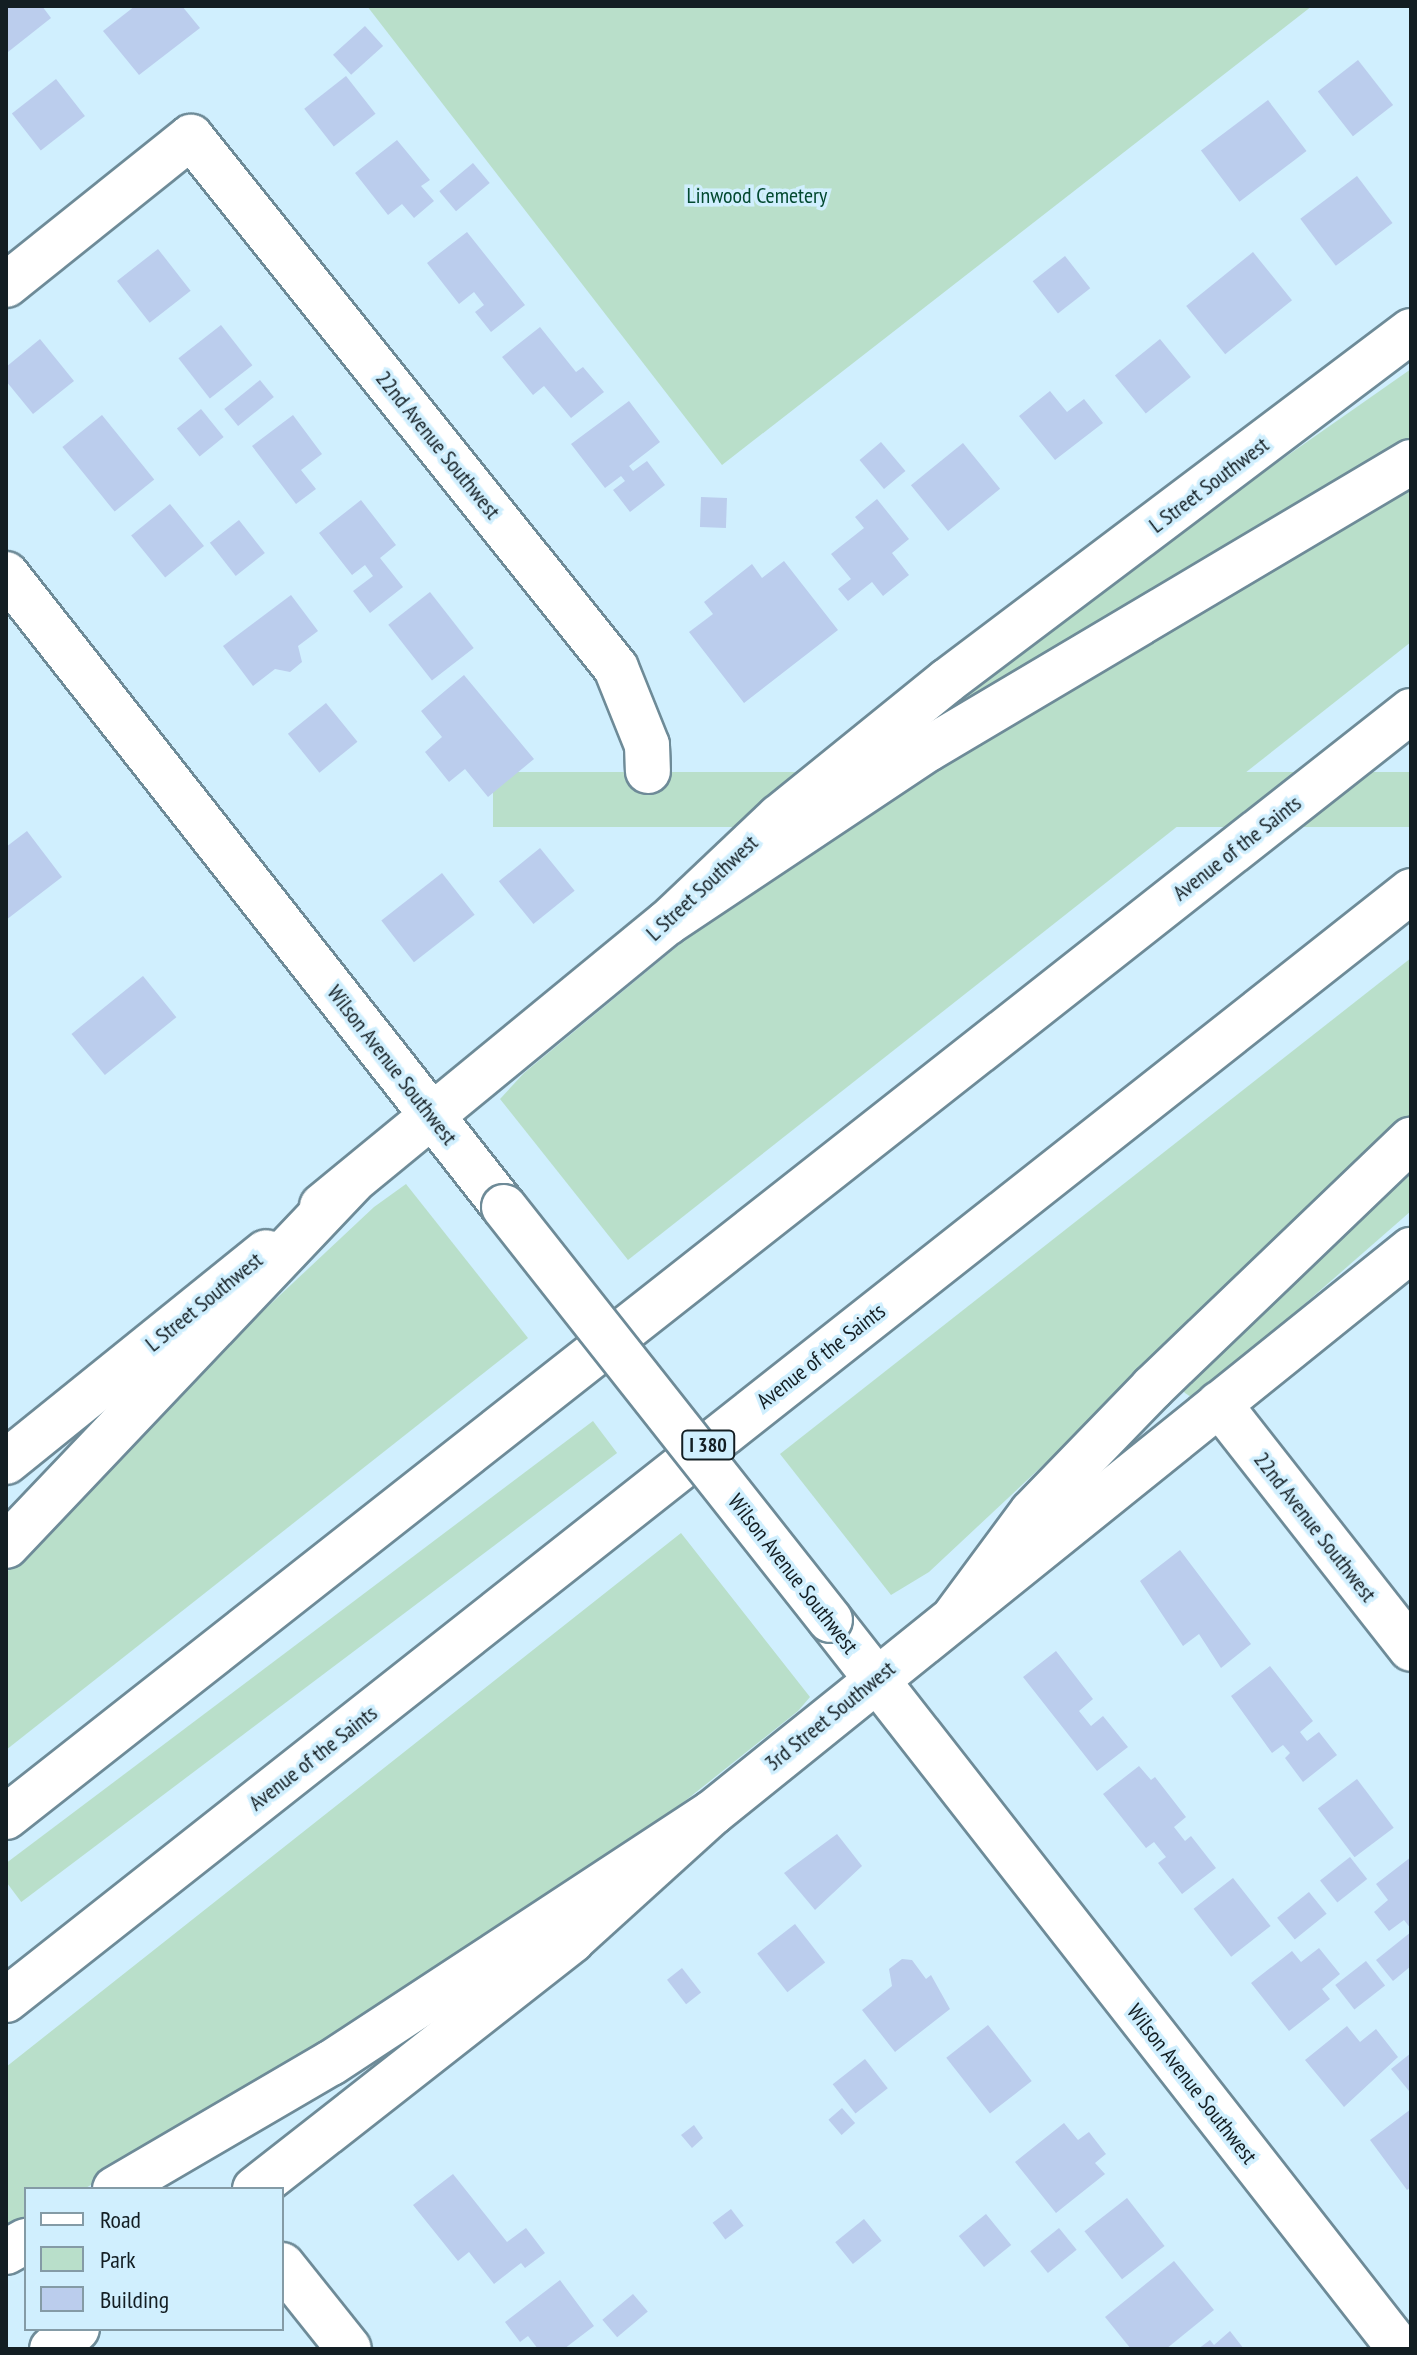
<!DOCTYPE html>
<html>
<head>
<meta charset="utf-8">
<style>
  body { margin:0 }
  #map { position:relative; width:1417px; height:2355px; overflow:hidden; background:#d0effe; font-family:"PT Sans Narrow",sans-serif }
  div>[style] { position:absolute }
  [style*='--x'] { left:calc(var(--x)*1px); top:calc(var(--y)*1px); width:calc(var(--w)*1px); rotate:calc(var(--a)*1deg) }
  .green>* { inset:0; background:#b9dfca; transform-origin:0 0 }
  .building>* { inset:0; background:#bbcded; transform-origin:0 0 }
  .roads { filter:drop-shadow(2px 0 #6e8b98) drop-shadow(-2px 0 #6e8b98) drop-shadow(0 2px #6e8b98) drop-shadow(0 -2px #6e8b98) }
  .minor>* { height:44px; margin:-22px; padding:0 22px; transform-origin:22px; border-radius:22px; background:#fff }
  .major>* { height:44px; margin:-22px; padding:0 22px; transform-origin:22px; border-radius:22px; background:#fff }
  .highway>* { height:44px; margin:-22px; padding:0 22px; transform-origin:22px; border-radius:22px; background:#fff }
  .bridges { filter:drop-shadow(2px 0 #6e8b98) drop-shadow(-2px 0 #6e8b98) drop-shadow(0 2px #6e8b98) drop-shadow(0 -2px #6e8b98) }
  .major-bridge>* { height:44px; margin:-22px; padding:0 22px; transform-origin:22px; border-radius:22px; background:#fff }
  span { translate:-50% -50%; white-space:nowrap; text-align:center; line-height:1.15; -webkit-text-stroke:7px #d0effe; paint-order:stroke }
  .shield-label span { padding:2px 6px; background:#d0effe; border:2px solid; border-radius:6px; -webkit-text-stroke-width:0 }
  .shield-label { font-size:20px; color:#131e23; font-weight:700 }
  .park-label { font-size:22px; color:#034a30 }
  .street-label { font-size:22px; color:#131e23 }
  .frame { position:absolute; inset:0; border:8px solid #131e23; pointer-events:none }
  .legend { position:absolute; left:24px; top:2187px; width:260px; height:144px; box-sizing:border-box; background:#d0effe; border:2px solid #849ba6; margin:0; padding:10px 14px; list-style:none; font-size:24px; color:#131e23 }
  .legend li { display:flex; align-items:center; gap:16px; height:40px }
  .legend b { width:40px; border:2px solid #849ba6 }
</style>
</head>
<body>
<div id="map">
  <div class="green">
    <i style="clip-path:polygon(367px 6px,1312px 6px,722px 465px)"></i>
    <i style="clip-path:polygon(1411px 369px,1411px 441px,964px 707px,955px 695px,1048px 623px)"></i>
    <i style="clip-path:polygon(1411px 484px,1411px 642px,628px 1260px,500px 1099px,524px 1073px,680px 944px,854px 818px)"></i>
    <i style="left:1411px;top:772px;width:55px;height:918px;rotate:90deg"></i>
    <i style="clip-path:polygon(1411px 958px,1411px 1121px,929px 1572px,891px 1595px,780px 1454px)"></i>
    <i style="clip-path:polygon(1411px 1170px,1411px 1211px,1205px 1391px,1191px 1397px,1185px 1393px,1181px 1388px)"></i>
    <i style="clip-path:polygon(406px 1184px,528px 1338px,6px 1750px,6px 1573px,182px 1387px,374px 1207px)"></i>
    <i style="left:593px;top:1421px;width:40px;height:746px;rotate:53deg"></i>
    <i style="clip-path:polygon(681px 1533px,810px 1697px,798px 1711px,607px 1863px,215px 2112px,84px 2189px,26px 2189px,26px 2223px,6px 2234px,6px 2067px)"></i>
  </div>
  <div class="building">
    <i style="clip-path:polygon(6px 6px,42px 6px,51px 18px,8px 52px)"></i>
    <i style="clip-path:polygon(135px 6px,182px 6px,200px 28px,139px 75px,103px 31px)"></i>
    <i style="left:365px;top:26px;width:27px;height:43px;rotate:48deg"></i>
    <i style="left:1358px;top:60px;width:57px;height:51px;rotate:52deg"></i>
    <i style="left:346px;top:76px;width:48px;height:53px;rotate:52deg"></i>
    <i style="left:56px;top:79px;width:47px;height:56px;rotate:52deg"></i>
    <i style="left:1268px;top:100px;width:64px;height:84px;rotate:53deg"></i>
    <i style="clip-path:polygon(397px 140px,430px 180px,421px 186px,434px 201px,414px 218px,402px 204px,388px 215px,355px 173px)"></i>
    <i style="left:473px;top:163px;width:26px;height:44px;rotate:50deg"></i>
    <i style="left:1357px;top:176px;width:59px;height:71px;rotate:53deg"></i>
    <i style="clip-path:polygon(467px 232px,525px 305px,491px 332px,475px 312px,484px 305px,474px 292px,459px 304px,427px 263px)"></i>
    <i style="left:158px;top:249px;width:53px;height:52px;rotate:52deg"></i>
    <i style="left:1253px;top:252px;width:62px;height:86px;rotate:51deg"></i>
    <i style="left:1065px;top:256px;width:41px;height:41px;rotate:52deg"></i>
    <i style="left:221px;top:325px;width:51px;height:54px;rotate:52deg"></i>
    <i style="clip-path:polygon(540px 327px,576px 372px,583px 367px,604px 392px,571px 418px,544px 386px,533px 395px,502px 357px)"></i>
    <i style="clip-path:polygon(40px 339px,74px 381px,33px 414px,6px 381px,6px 367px)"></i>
    <i style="left:1160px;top:339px;width:49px;height:58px;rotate:51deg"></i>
    <i style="left:260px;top:380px;width:22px;height:46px;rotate:51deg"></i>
    <i style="clip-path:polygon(1050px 391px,1067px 412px,1084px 399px,1103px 423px,1055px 460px,1019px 416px)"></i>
    <i style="clip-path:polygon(629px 401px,660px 442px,629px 466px,633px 471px,647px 461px,665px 485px,630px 512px,613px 490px,625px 481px,621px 476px,605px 488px,571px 444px)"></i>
    <i style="left:201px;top:409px;width:36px;height:31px;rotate:51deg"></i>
    <i style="left:102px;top:415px;width:83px;height:51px;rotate:51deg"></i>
    <i style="clip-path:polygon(293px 415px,322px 454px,301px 470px,316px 489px,296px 504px,252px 446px)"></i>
    <i style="left:881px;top:442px;width:38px;height:28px;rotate:50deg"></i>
    <i style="left:963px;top:443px;width:59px;height:67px;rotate:51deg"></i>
    <i style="left:701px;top:497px;width:26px;height:30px;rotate:2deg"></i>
    <i style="clip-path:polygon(877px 499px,909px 539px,892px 553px,909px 575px,883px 596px,872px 582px,848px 601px,838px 589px,851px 579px,831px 554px,864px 528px,855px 517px)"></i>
    <i style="clip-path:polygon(361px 500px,396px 545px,380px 558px,403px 587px,370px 613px,353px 591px,373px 576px,365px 565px,352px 575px,319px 533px)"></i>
    <i style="left:170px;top:504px;width:54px;height:50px;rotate:51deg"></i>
    <i style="left:239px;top:520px;width:42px;height:37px;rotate:52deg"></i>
    <i style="clip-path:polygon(784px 561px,838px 630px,744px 703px,689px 632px,713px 614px,704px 602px,752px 564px,762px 578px)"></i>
    <i style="left:430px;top:592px;width:71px;height:53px;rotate:52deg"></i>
    <i style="clip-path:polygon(291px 595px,318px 631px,298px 646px,302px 662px,290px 672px,275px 669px,253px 686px,223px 646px)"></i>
    <i style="clip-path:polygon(464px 675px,534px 759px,488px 797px,465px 769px,449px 782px,425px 752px,442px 737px,421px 711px)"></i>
    <i style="left:326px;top:703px;width:50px;height:49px;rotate:51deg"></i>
    <i style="clip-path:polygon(27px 831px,62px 877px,6px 920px,6px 847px)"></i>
    <i style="left:540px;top:848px;width:55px;height:53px;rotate:51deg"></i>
    <i style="left:442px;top:873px;width:53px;height:77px;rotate:52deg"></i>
    <i style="left:143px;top:976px;width:53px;height:92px;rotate:51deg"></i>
    <i style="clip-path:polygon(1180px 1550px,1251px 1644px,1221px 1668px,1199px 1634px,1183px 1646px,1140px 1581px)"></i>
    <i style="clip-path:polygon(1056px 1651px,1093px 1699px,1079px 1711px,1091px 1726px,1103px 1716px,1128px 1747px,1097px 1771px,1023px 1677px)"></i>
    <i style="clip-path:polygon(1270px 1666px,1313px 1721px,1300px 1732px,1307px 1741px,1319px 1732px,1337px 1755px,1303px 1782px,1285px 1758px,1290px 1753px,1283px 1745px,1272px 1753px,1231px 1696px)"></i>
    <i style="clip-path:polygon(1139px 1766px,1151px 1780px,1155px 1777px,1186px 1817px,1174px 1827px,1185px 1841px,1191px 1836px,1216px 1868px,1182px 1894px,1158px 1863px,1166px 1857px,1154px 1842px,1146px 1848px,1103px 1794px)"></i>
    <i style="left:1357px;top:1779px;width:61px;height:49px;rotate:53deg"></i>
    <i style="clip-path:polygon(837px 1834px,862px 1866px,815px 1910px,784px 1873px)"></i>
    <i style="left:1350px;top:1857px;width:28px;height:38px;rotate:52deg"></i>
    <i style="clip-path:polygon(1411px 1857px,1411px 1929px,1404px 1920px,1389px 1931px,1374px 1912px,1388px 1900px,1376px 1884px)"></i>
    <i style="left:1233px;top:1878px;width:61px;height:50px;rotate:52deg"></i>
    <i style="left:1309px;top:1892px;width:28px;height:41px;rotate:51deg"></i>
    <i style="left:795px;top:1924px;width:49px;height:48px;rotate:52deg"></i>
    <i style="clip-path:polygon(1411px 1932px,1411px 1966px,1393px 1981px,1376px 1960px)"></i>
    <i style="clip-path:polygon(1319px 1948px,1340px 1974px,1322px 1989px,1330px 1999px,1289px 2031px,1251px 1983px,1292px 1951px,1301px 1962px)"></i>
    <i style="clip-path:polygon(902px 1959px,912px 1960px,926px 1979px,931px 1975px,950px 2009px,895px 2052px,862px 2010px,892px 1986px,889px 1969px)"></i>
    <i style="left:1366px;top:1961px;width:31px;height:39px;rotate:52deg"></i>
    <i style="left:682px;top:1968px;width:31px;height:19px;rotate:52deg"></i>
    <i style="left:988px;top:2025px;width:71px;height:53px;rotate:52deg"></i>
    <i style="clip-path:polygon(1347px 2026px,1360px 2042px,1376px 2029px,1398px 2057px,1344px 2107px,1305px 2060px)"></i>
    <i style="clip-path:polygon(1411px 2053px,1411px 2090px,1409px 2091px,1391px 2069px)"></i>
    <i style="left:865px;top:2059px;width:37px;height:41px;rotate:52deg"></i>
    <i style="left:842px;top:2108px;width:20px;height:18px;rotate:49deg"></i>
    <i style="clip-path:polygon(1411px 2109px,1411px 2187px,1407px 2190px,1370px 2140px)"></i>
    <i style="clip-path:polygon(1064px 2123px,1078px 2140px,1089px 2132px,1106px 2154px,1095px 2163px,1105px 2174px,1056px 2213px,1015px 2162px)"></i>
    <i style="clip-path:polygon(694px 2125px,703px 2138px,692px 2148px,681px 2135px)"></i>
    <i style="clip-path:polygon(453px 2174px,507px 2242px,526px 2228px,545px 2253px,525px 2268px,521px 2263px,494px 2284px,469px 2252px,458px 2261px,413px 2205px)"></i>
    <i style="left:1127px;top:2198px;width:61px;height:54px;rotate:52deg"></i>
    <i style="left:731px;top:2209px;width:21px;height:23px;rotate:53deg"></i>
    <i style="left:986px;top:2214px;width:40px;height:35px;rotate:51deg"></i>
    <i style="left:864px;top:2219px;width:28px;height:37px;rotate:51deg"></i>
    <i style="left:1059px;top:2228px;width:28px;height:37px;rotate:51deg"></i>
    <i style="clip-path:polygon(1174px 2261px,1214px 2310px,1166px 2349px,1131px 2349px,1105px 2317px)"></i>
    <i style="clip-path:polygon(560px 2280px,594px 2326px,564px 2349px,538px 2349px,528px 2336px,520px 2342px,505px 2322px)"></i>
    <i style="left:633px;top:2294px;width:23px;height:40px;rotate:50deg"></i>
    <i style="clip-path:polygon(1230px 2331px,1244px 2349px,1198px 2349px,1210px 2340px,1214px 2345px)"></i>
  </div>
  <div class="roads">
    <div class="minor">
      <i style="--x:6;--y:285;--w:237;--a:-38.7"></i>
      <i style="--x:191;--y:137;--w:680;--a:51.33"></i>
      <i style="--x:616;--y:668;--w:83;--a:68.1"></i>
      <i style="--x:647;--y:745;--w:26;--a:88"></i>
      <i style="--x:322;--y:1206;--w:446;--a:-39.4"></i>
      <i style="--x:667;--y:923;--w:154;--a:-43.4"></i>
      <i style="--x:779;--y:817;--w:216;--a:-39"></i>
      <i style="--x:947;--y:681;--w:581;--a:-37.03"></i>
      <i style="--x:1219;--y:1404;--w:311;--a:51.9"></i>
      <i style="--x:6;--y:1462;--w:334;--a:-38.9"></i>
      <i style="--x:255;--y:2189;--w:403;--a:-38.1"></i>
      <i style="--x:572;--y:1940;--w:189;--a:-42.2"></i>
      <i style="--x:712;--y:1813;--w:898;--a:-38.85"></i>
      <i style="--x:282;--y:2265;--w:107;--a:51.4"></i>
      <i style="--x:52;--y:2349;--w:32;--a:-39"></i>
    </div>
    <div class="major">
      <i style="--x:6;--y:574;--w:805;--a:51.81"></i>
      <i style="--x:830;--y:1620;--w:925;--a:51.98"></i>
    </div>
    <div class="highway">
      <i style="--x:667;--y:923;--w:314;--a:-33.7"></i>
      <i style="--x:928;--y:749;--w:562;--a:-30.72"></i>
      <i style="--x:6;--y:1546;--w:502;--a:-46.45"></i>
      <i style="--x:955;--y:1616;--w:129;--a:-53.5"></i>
      <i style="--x:1032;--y:1512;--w:173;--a:-45.9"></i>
      <i style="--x:1152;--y:1388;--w:359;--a:-43.8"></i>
      <i style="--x:6;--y:1817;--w:1788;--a:-38.21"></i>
      <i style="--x:6;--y:2000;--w:1790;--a:-38.28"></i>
      <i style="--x:115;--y:2189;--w:250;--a:-30.3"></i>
      <i style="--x:331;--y:2063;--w:456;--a:-33.3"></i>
      <i style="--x:6;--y:2252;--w:23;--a:-29"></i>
    </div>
  </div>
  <div class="bridges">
    <div class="major-bridge">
      <i style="--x:504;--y:1207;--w:526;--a:51.71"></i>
    </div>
  </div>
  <div class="shield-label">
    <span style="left:708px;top:1445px">I 380</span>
  </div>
  <div class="park-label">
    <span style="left:757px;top:196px">Linwood Cemetery</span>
  </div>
  <div class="street-label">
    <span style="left:438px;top:445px;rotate:51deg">22nd Avenue Southwest</span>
    <span style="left:1209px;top:485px;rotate:-37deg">L Street Southwest</span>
    <span style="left:1237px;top:848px;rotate:-38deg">Avenue of the Saints</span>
    <span style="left:702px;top:888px;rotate:-43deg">L Street Southwest</span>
    <span style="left:392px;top:1065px;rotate:52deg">Wilson Avenue Southwest</span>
    <span style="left:204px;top:1302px;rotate:-39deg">L Street Southwest</span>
    <span style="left:821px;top:1356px;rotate:-38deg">Avenue of the Saints</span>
    <span style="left:1315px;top:1527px;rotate:52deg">22nd Avenue Southwest</span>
    <span style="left:793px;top:1574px;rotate:52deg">Wilson Avenue Southwest</span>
    <span style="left:830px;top:1716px;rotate:-39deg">3rd Street Southwest</span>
    <span style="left:313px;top:1758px;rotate:-38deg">Avenue of the Saints</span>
    <span style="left:1192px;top:2084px;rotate:52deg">Wilson Avenue Southwest</span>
  </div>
  <div class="frame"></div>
  <ul class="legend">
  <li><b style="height:10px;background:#fff"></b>Road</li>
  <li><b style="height:22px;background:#b9dfca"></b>Park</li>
  <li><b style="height:22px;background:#bbcded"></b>Building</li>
  </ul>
</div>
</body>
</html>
